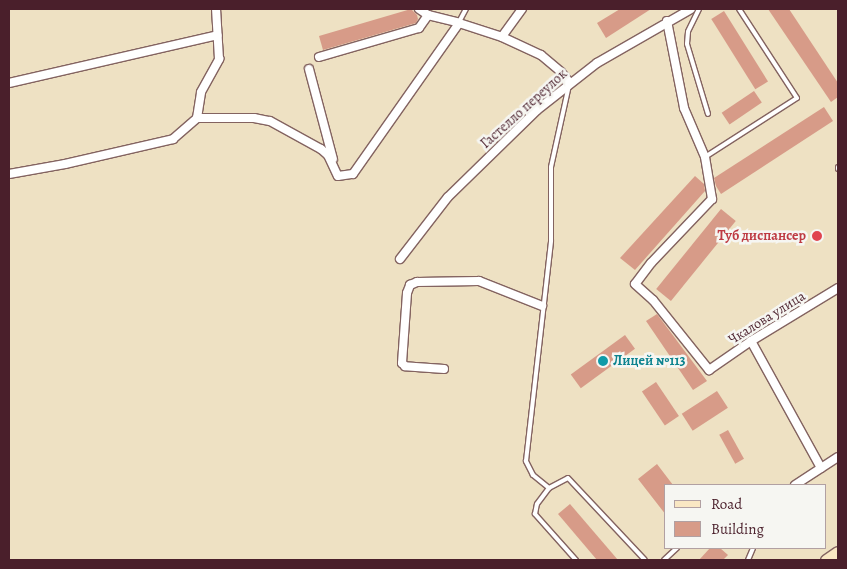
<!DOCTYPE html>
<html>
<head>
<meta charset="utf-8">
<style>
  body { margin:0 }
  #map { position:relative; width:847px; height:569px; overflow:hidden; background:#eee1c3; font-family:Alegreya,serif }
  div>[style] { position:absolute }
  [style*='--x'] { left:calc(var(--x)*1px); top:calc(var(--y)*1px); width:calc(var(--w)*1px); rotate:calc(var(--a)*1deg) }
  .building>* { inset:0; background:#d79b88; transform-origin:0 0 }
  .roads { filter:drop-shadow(1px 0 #836360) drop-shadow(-1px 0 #836360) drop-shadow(0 1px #836360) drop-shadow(0 -1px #836360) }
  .lane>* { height:4px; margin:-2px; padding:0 2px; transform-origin:2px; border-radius:2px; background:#fff }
  .street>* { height:8px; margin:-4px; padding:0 4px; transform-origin:4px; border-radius:4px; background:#fff }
  .secondary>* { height:11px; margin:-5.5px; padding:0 5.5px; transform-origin:5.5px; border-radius:5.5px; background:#f9e7c3 }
  .dots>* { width:14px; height:14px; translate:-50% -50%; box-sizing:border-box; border:2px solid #f6f6f2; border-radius:50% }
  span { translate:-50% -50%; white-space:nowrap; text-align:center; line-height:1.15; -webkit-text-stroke:5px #f6f6f2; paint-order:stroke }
  .street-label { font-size:14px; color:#4a1f2b }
  .health-label { font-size:14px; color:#be3a42; font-weight:700 }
  .right { translate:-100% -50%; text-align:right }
  .culture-label { font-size:14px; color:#0d838f; font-weight:700 }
  .left { translate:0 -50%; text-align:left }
  .frame { position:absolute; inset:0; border:10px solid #4a1f2b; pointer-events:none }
  .legend { position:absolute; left:664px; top:484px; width:162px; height:65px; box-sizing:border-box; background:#f6f6f2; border:1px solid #b1a0a2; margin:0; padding:6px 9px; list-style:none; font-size:15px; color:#4a1f2b }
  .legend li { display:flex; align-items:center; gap:10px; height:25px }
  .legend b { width:25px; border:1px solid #b1a0a2 }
</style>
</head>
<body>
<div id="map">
  <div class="building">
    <i style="clip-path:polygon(411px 9px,417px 15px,418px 19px,416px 23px,323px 50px,319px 36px)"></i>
    <i style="clip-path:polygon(620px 9px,651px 9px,606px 38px,597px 23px)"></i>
    <i style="clip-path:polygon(768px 9px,789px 9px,838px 83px,838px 97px,831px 102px)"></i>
    <i style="left:724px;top:11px;width:83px;height:15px;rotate:58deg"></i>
    <i style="left:754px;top:91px;width:14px;height:39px;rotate:56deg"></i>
    <i style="clip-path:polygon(824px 107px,833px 121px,721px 194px,716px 186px,714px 178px)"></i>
    <i style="clip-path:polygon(695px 176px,704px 184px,705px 191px,635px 270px,620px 258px)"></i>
    <i style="left:721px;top:209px;width:19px;height:103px;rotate:39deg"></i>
    <i style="clip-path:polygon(657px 314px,707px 381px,693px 390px,646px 321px)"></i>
    <i style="left:625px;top:335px;width:17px;height:67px;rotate:54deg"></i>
    <i style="left:656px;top:382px;width:41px;height:17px;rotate:56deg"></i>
    <i style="left:717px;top:391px;width:20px;height:42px;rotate:57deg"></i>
    <i style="left:728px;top:430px;width:33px;height:10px;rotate:61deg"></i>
    <i style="clip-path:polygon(657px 464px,673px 485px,666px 485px,666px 515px,638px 479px)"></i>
    <i style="clip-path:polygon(570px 504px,618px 560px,597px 560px,558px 514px)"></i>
    <i style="clip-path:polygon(710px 548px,720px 548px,728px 555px,723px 560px,699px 560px)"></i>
  </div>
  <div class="roads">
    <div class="lane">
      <i style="--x:699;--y:9;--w:25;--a:116"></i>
      <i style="--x:688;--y:32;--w:12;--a:95"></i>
      <i style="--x:687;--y:44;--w:73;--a:73.3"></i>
      <i style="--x:459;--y:22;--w:15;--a:-62"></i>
      <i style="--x:705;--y:157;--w:109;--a:-32.7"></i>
      <i style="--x:797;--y:98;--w:106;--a:-123.1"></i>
      <i style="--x:838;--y:167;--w:2;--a:90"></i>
      <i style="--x:549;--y:488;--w:21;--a:-141"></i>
      <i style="--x:533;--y:475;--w:16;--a:-117"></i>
      <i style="--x:526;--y:461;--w:222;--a:-83.5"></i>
      <i style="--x:551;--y:240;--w:73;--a:-90"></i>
      <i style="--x:551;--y:167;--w:84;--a:-77.6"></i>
      <i style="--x:576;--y:560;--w:62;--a:-131.7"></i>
      <i style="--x:535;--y:514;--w:10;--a:-79"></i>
      <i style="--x:537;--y:504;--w:20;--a:-53"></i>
      <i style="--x:549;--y:488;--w:21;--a:-28"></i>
      <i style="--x:568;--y:478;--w:112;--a:46.8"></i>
      <i style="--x:664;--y:560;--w:18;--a:-43"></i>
      <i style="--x:748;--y:560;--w:13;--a:-67"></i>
    </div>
    <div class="street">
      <i style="--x:419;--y:9;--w:11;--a:34"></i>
      <i style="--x:428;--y:15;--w:32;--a:14"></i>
      <i style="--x:522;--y:9;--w:34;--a:126"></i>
      <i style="--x:502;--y:37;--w:43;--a:24.8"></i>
      <i style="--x:541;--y:55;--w:26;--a:40"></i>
      <i style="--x:561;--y:72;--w:14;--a:51"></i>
      <i style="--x:667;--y:21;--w:89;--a:78.9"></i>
      <i style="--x:684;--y:108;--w:53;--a:66.8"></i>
      <i style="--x:705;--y:157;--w:43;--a:80.5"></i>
      <i style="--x:712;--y:199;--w:88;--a:133.6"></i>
      <i style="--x:651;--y:263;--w:26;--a:127"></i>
      <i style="--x:635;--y:284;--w:24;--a:42"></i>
      <i style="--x:653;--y:300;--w:90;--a:51.3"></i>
      <i style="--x:709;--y:370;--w:51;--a:-34.6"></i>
      <i style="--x:751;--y:341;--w:102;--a:-31.3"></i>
      <i style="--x:319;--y:57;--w:104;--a:-16.2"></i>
      <i style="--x:419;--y:28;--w:16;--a:-55"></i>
      <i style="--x:309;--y:69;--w:93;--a:75.1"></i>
      <i style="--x:9;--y:83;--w:214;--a:-12.9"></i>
      <i style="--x:197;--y:118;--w:26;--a:-81"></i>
      <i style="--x:201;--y:92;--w:38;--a:-61"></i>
      <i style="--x:219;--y:59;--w:50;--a:-93.4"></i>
      <i style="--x:9;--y:174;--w:57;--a:-10.1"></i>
      <i style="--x:65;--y:164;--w:111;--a:-13"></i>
      <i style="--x:173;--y:139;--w:32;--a:-41"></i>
      <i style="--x:197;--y:118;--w:57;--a:0"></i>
      <i style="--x:254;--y:118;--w:16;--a:11"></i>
      <i style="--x:270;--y:121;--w:58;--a:28.8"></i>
      <i style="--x:321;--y:149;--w:9;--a:41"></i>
      <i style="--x:328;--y:155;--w:23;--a:65"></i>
      <i style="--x:338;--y:176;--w:15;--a:-8"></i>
      <i style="--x:353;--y:174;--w:184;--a:-54.9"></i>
      <i style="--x:459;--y:23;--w:45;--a:18"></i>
      <i style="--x:400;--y:259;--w:78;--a:-52.3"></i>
      <i style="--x:448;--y:197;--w:124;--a:-44.3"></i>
      <i style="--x:537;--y:110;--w:76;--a:-38.1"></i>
      <i style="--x:597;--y:63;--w:108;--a:-29.9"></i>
      <i style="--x:751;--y:341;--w:145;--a:61.1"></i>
      <i style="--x:444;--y:369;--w:39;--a:-176"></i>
      <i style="--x:405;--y:366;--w:4;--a:-135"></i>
      <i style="--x:402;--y:363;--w:70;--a:-85.9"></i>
      <i style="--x:407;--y:293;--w:9;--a:-69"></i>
      <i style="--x:410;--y:285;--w:8;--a:-23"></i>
      <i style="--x:417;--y:282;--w:62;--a:-0.9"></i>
      <i style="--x:479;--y:281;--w:68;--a:21.6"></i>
      <i style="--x:795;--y:485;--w:51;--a:-33.1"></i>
    </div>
    <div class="secondary">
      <i style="--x:826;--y:560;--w:14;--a:-34"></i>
    </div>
  </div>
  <div class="dots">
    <i style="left:817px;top:236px;background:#e0444e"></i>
    <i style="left:603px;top:361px;background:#0f9aa8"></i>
  </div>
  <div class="street-label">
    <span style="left:524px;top:109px;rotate:-42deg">Гастелло переулок</span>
    <span style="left:767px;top:318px;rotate:-32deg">Чкалова улица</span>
  </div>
  <div class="health-label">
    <span class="right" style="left:806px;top:236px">Туб диспансер</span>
  </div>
  <div class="culture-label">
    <span class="left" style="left:613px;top:361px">Лицей №113</span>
  </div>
  <div class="frame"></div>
  <ul class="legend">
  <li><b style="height:6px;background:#f9e7c3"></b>Road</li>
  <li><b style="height:14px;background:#d79b88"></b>Building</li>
  </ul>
</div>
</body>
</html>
